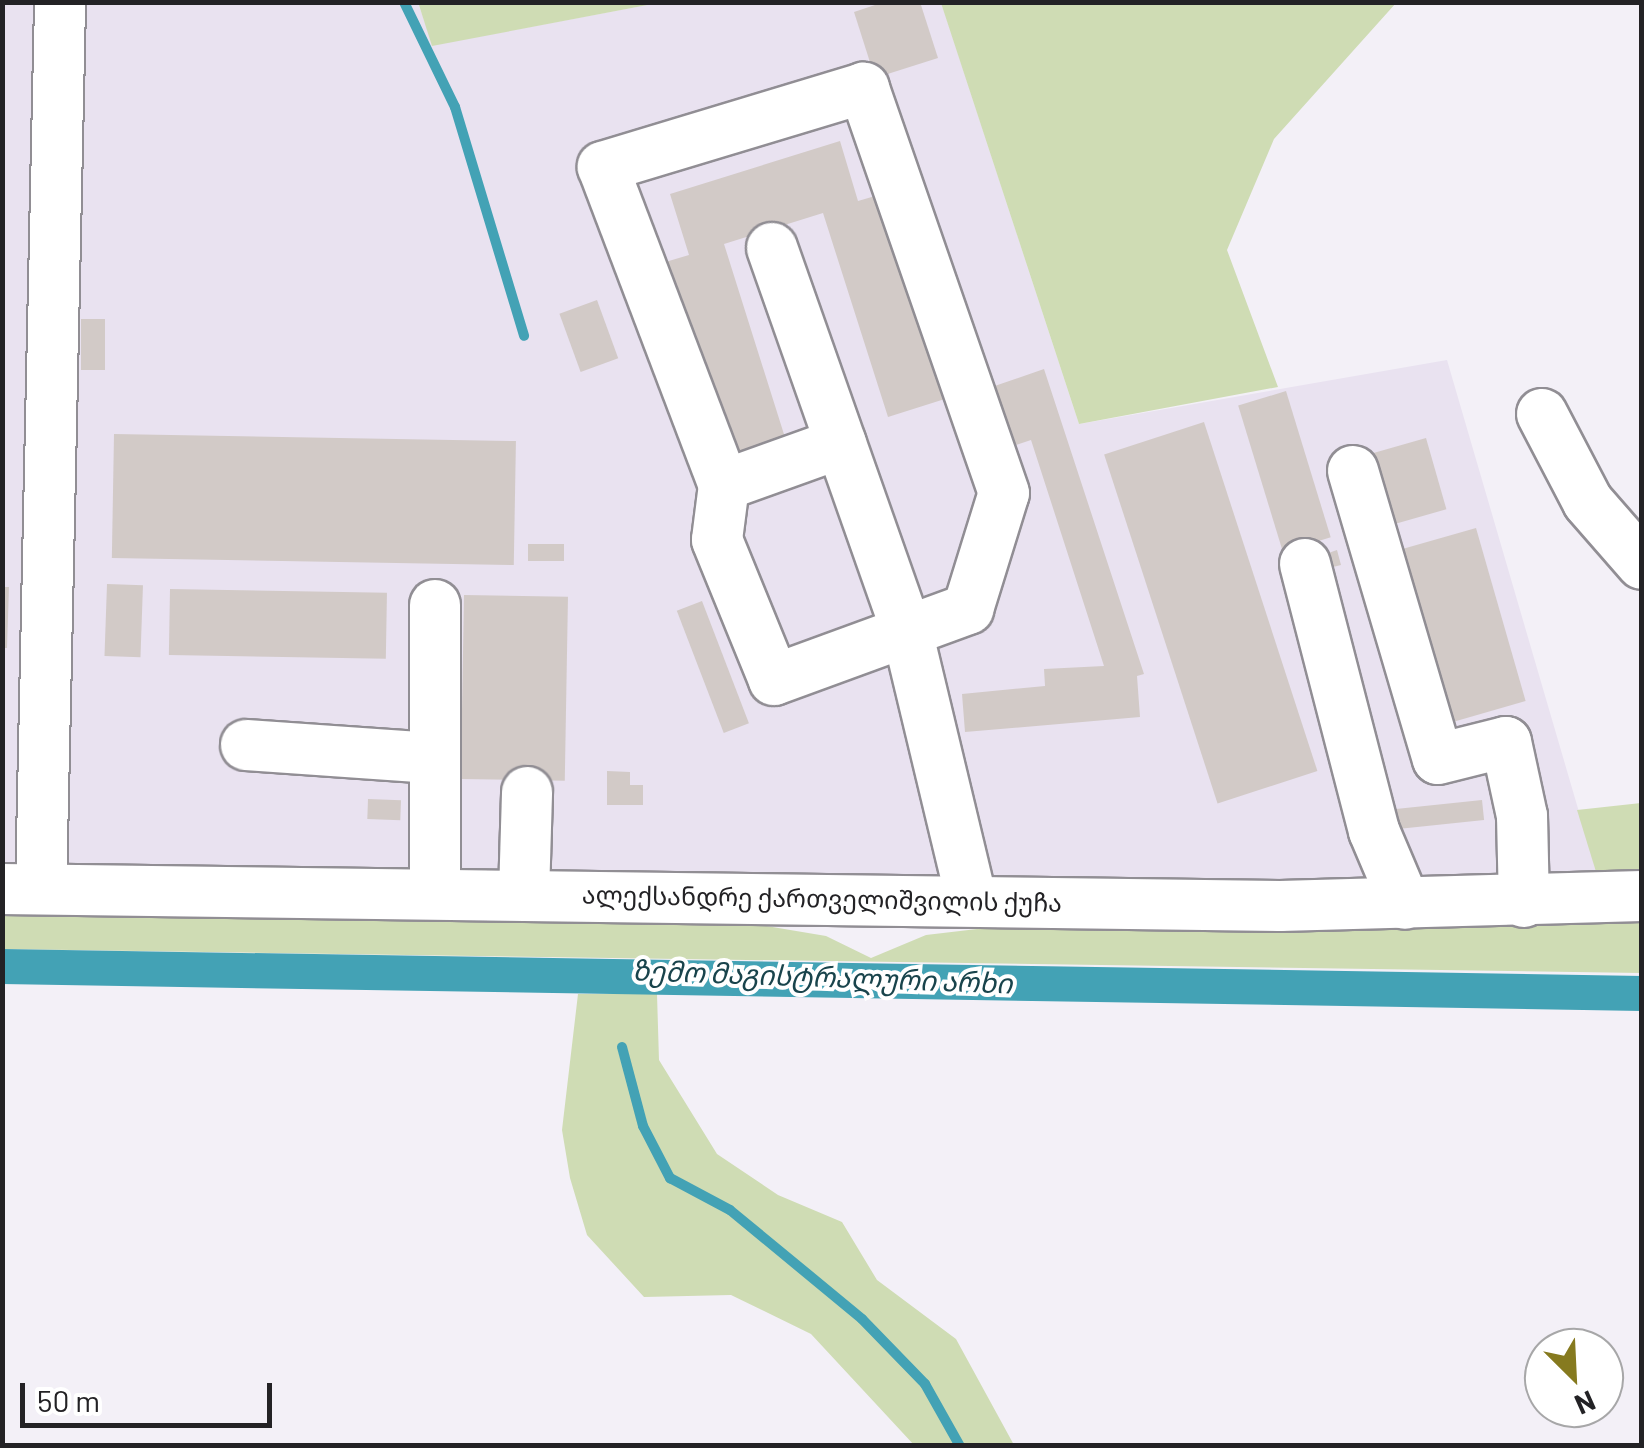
<!DOCTYPE html>
<html>
<head>
<meta charset="utf-8">
<style>
  body { margin:0 }
  #map { position:relative; width:1644px; height:1448px; overflow:hidden; background:#f3f0f7; font-family:Barlow,"Noto Sans Georgian",sans-serif }
  div>[style] { position:absolute }
  [style*='--x'] { left:calc(var(--x)*1px); top:calc(var(--y)*1px); width:calc(var(--w)*1px); rotate:calc(var(--a)*1deg) }
  .built>* { inset:0; background:#e9e2f0 }
  .green>* { inset:0; background:#cfdcb4 }
  .stream>* { height:10px; margin:-5px; padding:0 5px; transform-origin:5px; border-radius:5px; background:#43a2b5 }
  .canal>* { height:35px; margin:-17.5px; padding:0 17.5px; transform-origin:17.5px; border-radius:17.5px; background:#43a2b5 }
  .building>* { inset:0; background:#d2cac7; transform-origin:0 0 }
  .roads { filter:drop-shadow(2px 0 #918e94) drop-shadow(-2px 0 #918e94) drop-shadow(0 2px #918e94) drop-shadow(0 -2px #918e94) }
  .minor>* { height:50px; margin:-25px; padding:0 25px; transform-origin:25px; border-radius:25px; background:#fff }
  span { translate:-50% -50%; white-space:nowrap; text-align:center; line-height:1.15; -webkit-text-stroke:8px #fff; paint-order:stroke }
  .street-label { font-size:25px; color:#232225 }
  .water-label { font-size:28px; color:#19444c; font-style:italic }
  .frame { position:absolute; inset:0; border:5px solid #232225; pointer-events:none }
  .north { position:absolute; left:1524px; top:1328px; width:100px; height:100px; box-sizing:border-box; background:#fff; border:2px solid #a7a7a8; border-radius:50%; rotate:156deg; font-size:28px; font-weight:700; line-height:40px; text-align:center; color:#232225 }
  .north::after { content:''; display:block; margin:auto; width:35px; height:45px; background:#867a1f; clip-path:polygon(50% 0,100% 100%,50% 72%,0 100%) }
  .scale { position:absolute; left:20px; top:1383px; width:252px; height:45px; box-sizing:border-box; border:5px solid #232225; border-top:0; padding-left:12px; font-size:30px; line-height:35px; white-space:nowrap; color:#232225; -webkit-text-stroke:8px #fff; paint-order:stroke }
</style>
</head>
<body>
<div id="map">
  <div class="built">
    <i style="clip-path:polygon(941px 2px,1079px 424px,1447px 360px,1605px 901px,3px 889px,3px 3px,418px 3px,433px 45px,658px 3px)"></i>
  </div>
  <div class="green">
    <i style="clip-path:polygon(418px 2px,658px 2px,658px 3px,432px 46px)"></i>
    <i style="clip-path:polygon(941px 3px,1396px 3px,1274px 139px,1227px 250px,1278px 387px,1079px 424px)"></i>
    <i style="clip-path:polygon(1641px 803px,1641px 881px,1601px 888px,1577px 810px)"></i>
    <i style="clip-path:polygon(3px 906px,736px 921px,826px 936px,871px 958px,926px 935px,994px 927px,1642px 914px,1641px 973px,3px 949px)"></i>
    <i style="clip-path:polygon(578px 994px,657px 994px,659px 1060px,717px 1154px,778px 1195px,842px 1222px,877px 1280px,956px 1339px,1014px 1445px,914px 1445px,811px 1334px,731px 1295px,644px 1297px,587px 1235px,570px 1178px,562px 1130px)"></i>
  </div>
  <div class="stream">
    <i style="--x:404;--y:2;--w:117;--a:64.1"></i>
    <i style="--x:455;--y:107;--w:239;--a:73.2"></i>
    <i style="--x:622;--y:1047;--w:82;--a:75.1"></i>
    <i style="--x:643;--y:1126;--w:59;--a:62.6"></i>
    <i style="--x:670;--y:1178;--w:68;--a:28.1"></i>
    <i style="--x:730;--y:1210;--w:171;--a:39.5"></i>
    <i style="--x:862;--y:1319;--w:91;--a:45.9"></i>
    <i style="--x:925;--y:1384;--w:71;--a:60.6"></i>
  </div>
  <div class="canal">
    <i style="--x:2;--y:966;--w:1640;--a:0.94"></i>
  </div>
  <div class="building">
    <i style="clip-path:polygon(884px 2px,920px 2px,938px 58px,875px 78px,854px 12px)"></i>
    <i style="clip-path:polygon(840px 141px,858px 201px,882px 194px,948px 398px,888px 417px,823px 213px,724px 244px,788px 447px,726px 467px,662px 263px,689px 255px,670px 194px)"></i>
    <i style="left:597px;top:300px;width:62px;height:40px;rotate:70deg"></i>
    <i style="left:81px;top:319px;width:24px;height:51px"></i>
    <i style="clip-path:polygon(1044px 369px,1144px 674px,1137px 676px,1140px 717px,965px 732px,962px 694px,1045px 686px,1044px 669px,1104px 666px,1031px 440px,1004px 449px,983px 390px)"></i>
    <i style="left:1286px;top:391px;width:153px;height:50px;rotate:73deg"></i>
    <i style="left:1204px;top:422px;width:367px;height:105px;rotate:72deg"></i>
    <i style="left:114px;top:434px;width:402px;height:124px;rotate:1deg"></i>
    <i style="left:1426px;top:438px;width:74px;height:61px;rotate:74deg"></i>
    <i style="left:1476px;top:528px;width:180px;height:82px;rotate:74deg"></i>
    <i style="left:528px;top:544px;width:36px;height:17px"></i>
    <i style="clip-path:polygon(1337px 550px,1341px 565px,1321px 570px,1317px 557px)"></i>
    <i style="left:107px;top:584px;width:36px;height:72px;rotate:2deg"></i>
    <i style="clip-path:polygon(2px 587px,9px 587px,7px 648px,2px 648px)"></i>
    <i style="left:170px;top:589px;width:217px;height:66px;rotate:1deg"></i>
    <i style="left:464px;top:595px;width:104px;height:184px;rotate:1deg"></i>
    <i style="left:702px;top:601px;width:131px;height:27px;rotate:69deg"></i>
    <i style="clip-path:polygon(607px 771px,630px 772px,630px 785px,643px 785px,643px 805px,607px 805px)"></i>
    <i style="left:368px;top:799px;width:33px;height:20px;rotate:2deg"></i>
    <i style="left:1482px;top:800px;width:20px;height:89px;rotate:84deg"></i>
  </div>
  <div class="roads">
    <div class="minor">
      <i style="--x:772;--y:248;--w:406;--a:70.6"></i>
      <i style="--x:907;--y:631;--w:274;--a:76.5"></i>
      <i style="--x:1542;--y:414;--w:99;--a:62.4"></i>
      <i style="--x:1588;--y:502;--w:82;--a:48.9"></i>
      <i style="--x:1353;--y:471;--w:300;--a:73.6"></i>
      <i style="--x:1438;--y:759;--w:70;--a:-14"></i>
      <i style="--x:1506;--y:742;--w:76;--a:77.8"></i>
      <i style="--x:1522;--y:816;--w:86;--a:88.7"></i>
      <i style="--x:724;--y:485;--w:55;--a:97.3"></i>
      <i style="--x:717;--y:540;--w:151;--a:67.8"></i>
      <i style="--x:774;--y:680;--w:207;--a:-20.1"></i>
      <i style="--x:968;--y:609;--w:121;--a:-72.8"></i>
      <i style="--x:1004;--y:493;--w:429;--a:-109.1"></i>
      <i style="--x:864;--y:88;--w:273;--a:163.2"></i>
      <i style="--x:603;--y:167;--w:340;--a:69.2"></i>
      <i style="--x:724;--y:485;--w:124;--a:-19.7"></i>
      <i style="--x:1305;--y:564;--w:276;--a:75.5"></i>
      <i style="--x:1374;--y:831;--w:79;--a:67"></i>
      <i style="--x:246;--y:745;--w:187;--a:4"></i>
      <i style="--x:2;--y:889;--w:1278;--a:0.76"></i>
      <i style="--x:1280;--y:906;--w:362;--a:-1.6"></i>
      <i style="--x:41;--y:889;--w:887;--a:-88.77"></i>
      <i style="--x:435;--y:893;--w:288;--a:-90"></i>
      <i style="--x:524;--y:895;--w:103;--a:-88.3"></i>
    </div>
  </div>
  <div class="street-label">
    <span style="left:822px;top:898px;rotate:1deg">ალექსანდრე ქართველიშვილის ქუჩა</span>
  </div>
  <div class="water-label">
    <span style="left:822px;top:976px;rotate:2deg">ზემო მაგისტრალური არხი</span>
  </div>
  <div class="frame"></div>
  <div class="north">N</div>
  <div class="scale">50 m</div>
</div>
</body>
</html>
